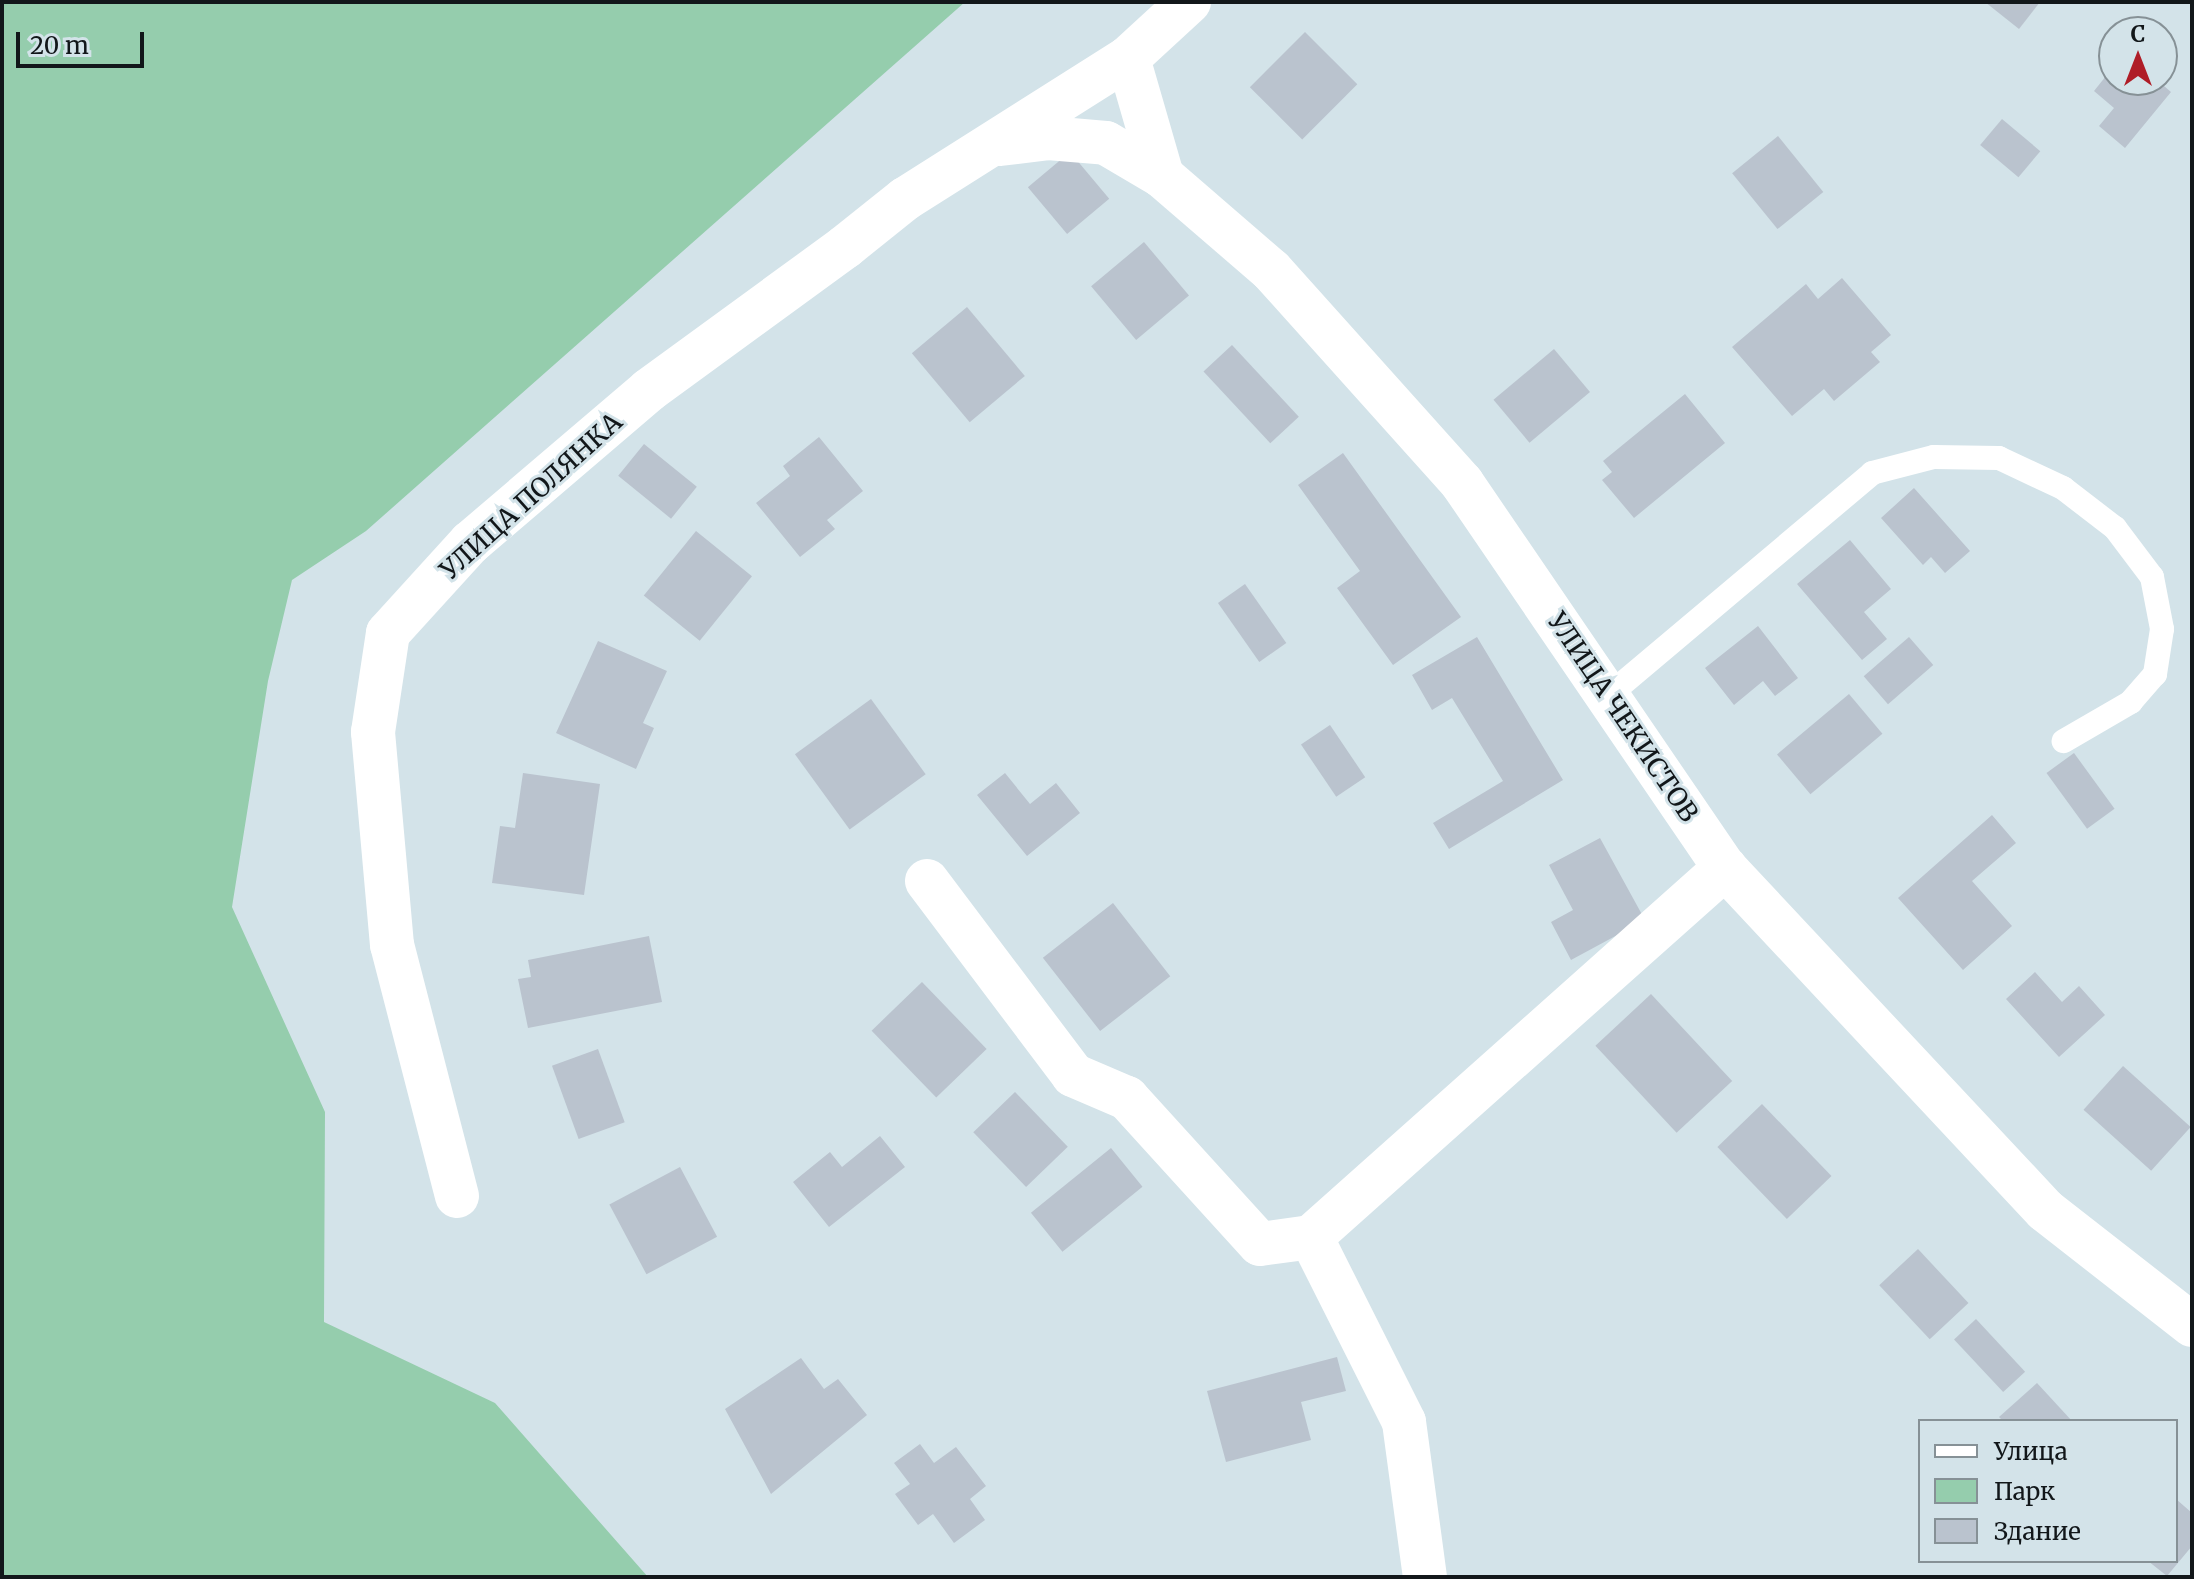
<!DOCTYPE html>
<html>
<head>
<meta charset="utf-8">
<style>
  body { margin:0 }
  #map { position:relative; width:2194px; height:1579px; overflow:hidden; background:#d3e3e9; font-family:Merriweather,serif }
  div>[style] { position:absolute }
  .green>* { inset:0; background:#95cdad }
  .building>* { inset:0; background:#bac3ce; transform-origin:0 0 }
  .lane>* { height:24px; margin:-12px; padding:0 12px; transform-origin:12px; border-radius:12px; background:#fff }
  .street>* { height:44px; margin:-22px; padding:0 22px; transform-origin:22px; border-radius:22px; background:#fff }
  span { translate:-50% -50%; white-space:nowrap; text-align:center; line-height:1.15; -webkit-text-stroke:6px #d3e3e9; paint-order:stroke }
  .street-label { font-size:26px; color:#12171a }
  .frame { position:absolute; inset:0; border:4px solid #12171a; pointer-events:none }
  .legend { position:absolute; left:1918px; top:1419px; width:260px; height:144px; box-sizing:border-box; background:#d3e3e9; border:2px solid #869196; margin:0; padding:10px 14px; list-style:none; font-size:24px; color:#12171a }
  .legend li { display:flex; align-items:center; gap:16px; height:40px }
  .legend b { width:40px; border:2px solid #869196 }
  .north { position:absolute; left:2098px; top:16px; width:80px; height:80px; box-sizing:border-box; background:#d3e3e9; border:2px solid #869196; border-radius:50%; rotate:0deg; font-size:22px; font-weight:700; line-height:32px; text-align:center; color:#12171a }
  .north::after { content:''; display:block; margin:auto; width:28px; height:36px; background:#af1d27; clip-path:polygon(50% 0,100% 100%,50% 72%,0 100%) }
  .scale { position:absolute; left:16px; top:32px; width:128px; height:36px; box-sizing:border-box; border:4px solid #12171a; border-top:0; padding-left:10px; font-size:24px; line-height:28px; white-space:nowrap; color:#12171a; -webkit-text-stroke:6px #d3e3e9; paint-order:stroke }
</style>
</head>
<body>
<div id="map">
  <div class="green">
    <i style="clip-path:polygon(2px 2px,965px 2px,366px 531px,292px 580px,268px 681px,232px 907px,325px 1112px,324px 1322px,495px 1403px,648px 1577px,2px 1577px)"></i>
  </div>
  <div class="building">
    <i style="clip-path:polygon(1985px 2px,2040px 2px,2019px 29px)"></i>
    <i style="left:1305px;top:32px;width:74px;height:78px;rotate:45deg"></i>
    <i style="clip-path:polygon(2114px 66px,2114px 80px,2157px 80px,2171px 92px,2125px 148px,2099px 126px,2114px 108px,2094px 91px)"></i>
    <i style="left:2002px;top:119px;width:50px;height:34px;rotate:40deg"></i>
    <i style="left:1778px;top:136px;width:72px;height:59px;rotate:51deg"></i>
    <i style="left:1070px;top:152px;width:61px;height:55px;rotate:50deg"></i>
    <i style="left:1144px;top:242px;width:70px;height:69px;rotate:50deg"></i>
    <i style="clip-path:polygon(1842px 278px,1891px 335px,1871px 352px,1880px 362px,1834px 401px,1824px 389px,1792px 416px,1732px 347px,1806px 284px,1818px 299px)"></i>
    <i style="left:967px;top:307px;width:90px;height:72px;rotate:50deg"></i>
    <i style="left:1232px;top:345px;width:98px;height:39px;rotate:47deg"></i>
    <i style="left:1554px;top:349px;width:56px;height:79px;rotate:50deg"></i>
    <i style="clip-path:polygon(1685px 394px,1725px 443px,1634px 518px,1602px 480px,1612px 472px,1603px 461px)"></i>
    <i style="clip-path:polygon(819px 437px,863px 491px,827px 520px,835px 529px,800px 557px,756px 503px,790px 476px,783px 466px)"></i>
    <i style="left:644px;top:444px;width:68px;height:41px;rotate:39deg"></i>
    <i style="clip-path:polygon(1343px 453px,1461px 617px,1393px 665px,1337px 588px,1360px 571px,1298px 485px)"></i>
    <i style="clip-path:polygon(1914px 488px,1970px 551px,1945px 573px,1931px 557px,1923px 565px,1881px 518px)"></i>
    <i style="left:696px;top:531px;width:72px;height:83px;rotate:39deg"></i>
    <i style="clip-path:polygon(1850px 540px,1891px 589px,1864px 612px,1887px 639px,1862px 660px,1797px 584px)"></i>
    <i style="left:1245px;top:584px;width:72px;height:33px;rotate:55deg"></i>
    <i style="clip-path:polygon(1758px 626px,1798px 678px,1775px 696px,1763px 681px,1734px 705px,1705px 668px)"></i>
    <i style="clip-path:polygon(1477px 637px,1563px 780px,1449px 849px,1433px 823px,1503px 781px,1452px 698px,1432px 710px,1412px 675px)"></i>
    <i style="left:1909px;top:637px;width:37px;height:60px;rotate:49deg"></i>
    <i style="clip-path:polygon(598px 641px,667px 671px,643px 723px,654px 728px,636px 769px,556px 733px)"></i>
    <i style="left:1849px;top:694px;width:52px;height:94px;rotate:50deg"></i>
    <i style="left:871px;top:699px;width:93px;height:94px;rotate:54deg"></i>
    <i style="left:1330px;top:725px;width:63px;height:35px;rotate:56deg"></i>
    <i style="left:2074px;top:753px;width:69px;height:34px;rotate:54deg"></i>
    <i style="clip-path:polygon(523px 773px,600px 784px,584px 895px,492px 883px,500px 826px,515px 828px)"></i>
    <i style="clip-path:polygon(1005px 773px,1030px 804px,1056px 783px,1080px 813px,1027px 856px,977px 795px)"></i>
    <i style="clip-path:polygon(1992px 815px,2016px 843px,1972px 881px,2012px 926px,1963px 970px,1898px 898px)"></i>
    <i style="clip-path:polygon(1600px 838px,1645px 920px,1571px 960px,1551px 922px,1573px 910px,1549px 865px)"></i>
    <i style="left:1113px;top:903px;width:93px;height:89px;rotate:52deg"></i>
    <i style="clip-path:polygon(649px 936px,662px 1002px,528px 1028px,518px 979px,531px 977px,528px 960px)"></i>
    <i style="clip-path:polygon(2035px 972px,2062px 1002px,2079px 986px,2105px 1015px,2059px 1057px,2006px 999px)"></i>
    <i style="left:922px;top:982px;width:93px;height:70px;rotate:46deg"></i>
    <i style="left:1651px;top:994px;width:119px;height:76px;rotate:47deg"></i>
    <i style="left:598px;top:1049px;width:78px;height:49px;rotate:70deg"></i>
    <i style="left:2123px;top:1066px;width:91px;height:59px;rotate:42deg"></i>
    <i style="left:1015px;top:1092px;width:76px;height:58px;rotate:46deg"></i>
    <i style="left:1762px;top:1104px;width:100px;height:62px;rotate:46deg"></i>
    <i style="clip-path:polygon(880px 1136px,905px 1167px,829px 1227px,793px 1182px,830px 1152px,842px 1167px)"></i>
    <i style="left:1111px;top:1148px;width:50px;height:103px;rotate:51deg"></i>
    <i style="left:680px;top:1167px;width:79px;height:80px;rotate:62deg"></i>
    <i style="left:1918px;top:1249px;width:74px;height:53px;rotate:47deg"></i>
    <i style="left:1976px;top:1319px;width:72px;height:30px;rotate:47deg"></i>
    <i style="clip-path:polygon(1337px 1357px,1346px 1391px,1301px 1402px,1311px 1440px,1226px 1462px,1207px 1391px)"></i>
    <i style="clip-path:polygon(801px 1358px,824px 1389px,838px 1379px,867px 1415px,771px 1494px,725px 1409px)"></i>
    <i style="clip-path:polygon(2037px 1383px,2072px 1421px,2003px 1421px,1999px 1417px)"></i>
    <i style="clip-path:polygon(920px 1444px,934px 1463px,956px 1447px,986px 1486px,970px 1499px,985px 1520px,954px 1543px,933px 1514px,918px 1525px,895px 1494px,910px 1484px,894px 1463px)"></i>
    <i style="clip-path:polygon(2176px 1499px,2192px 1513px,2192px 1546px,2167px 1576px,2148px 1561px,2176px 1561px)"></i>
  </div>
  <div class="lane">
    <i style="left:1610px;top:694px;width:343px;rotate:-40.1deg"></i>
    <i style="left:1872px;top:473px;width:64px;rotate:-14.5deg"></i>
    <i style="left:1934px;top:457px;width:65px;rotate:0.9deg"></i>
    <i style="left:1999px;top:458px;width:71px;rotate:25.1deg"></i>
    <i style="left:2063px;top:488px;width:66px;rotate:37.6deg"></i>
    <i style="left:2115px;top:528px;width:61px;rotate:52.9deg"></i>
    <i style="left:2152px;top:577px;width:53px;rotate:79.1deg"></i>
    <i style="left:2162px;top:629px;width:46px;rotate:98.8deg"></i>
    <i style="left:2155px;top:674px;width:37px;rotate:131deg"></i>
    <i style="left:2131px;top:702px;width:78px;rotate:149.8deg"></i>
  </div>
  <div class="street">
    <i style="left:1128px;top:58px;width:123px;rotate:73.9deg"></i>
    <i style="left:1162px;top:176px;width:144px;rotate:40.8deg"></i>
    <i style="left:1271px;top:270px;width:286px;rotate:48.1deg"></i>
    <i style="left:1462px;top:483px;width:466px;rotate:55.7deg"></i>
    <i style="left:1725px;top:868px;width:468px;rotate:46.9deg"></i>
    <i style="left:2045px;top:1210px;width:187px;rotate:38deg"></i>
    <i style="left:1000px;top:144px;width:48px;rotate:-7.1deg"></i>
    <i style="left:1048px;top:138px;width:58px;rotate:4.9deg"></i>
    <i style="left:1106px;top:143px;width:65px;rotate:30.5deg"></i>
    <i style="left:927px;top:881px;width:243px;rotate:53deg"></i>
    <i style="left:1073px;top:1075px;width:59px;rotate:23.1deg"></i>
    <i style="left:1127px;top:1098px;width:197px;rotate:47.7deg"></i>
    <i style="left:1260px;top:1244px;width:51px;rotate:-7.8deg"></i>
    <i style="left:1311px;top:1237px;width:207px;rotate:63.3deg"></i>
    <i style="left:1404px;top:1422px;width:156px;rotate:82.3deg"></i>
    <i style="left:457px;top:1196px;width:259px;rotate:-104.5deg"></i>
    <i style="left:392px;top:945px;width:214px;rotate:-95.1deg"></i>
    <i style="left:373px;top:732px;width:100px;rotate:-81.4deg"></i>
    <i style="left:388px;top:633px;width:122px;rotate:-47.7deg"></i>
    <i style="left:470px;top:543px;width:235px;rotate:-40.5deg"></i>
    <i style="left:649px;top:390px;width:243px;rotate:-36.1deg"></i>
    <i style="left:845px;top:247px;width:77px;rotate:-38.7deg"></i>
    <i style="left:905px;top:199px;width:264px;rotate:-32.3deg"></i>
    <i style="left:1128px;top:58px;width:83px;rotate:-42.6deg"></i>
    <i style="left:1311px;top:1237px;width:555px;rotate:-41.71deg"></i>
  </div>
  <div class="street-label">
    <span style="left:531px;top:496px;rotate:-42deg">УЛИЦА ПОЛЯНКА</span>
    <span style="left:1623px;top:717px;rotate:56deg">УЛИЦА ЧЕКИСТОВ</span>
  </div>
  <div class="frame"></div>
  <ul class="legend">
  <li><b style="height:10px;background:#fff"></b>Улица</li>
  <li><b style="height:22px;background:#95cdad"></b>Парк</li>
  <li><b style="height:22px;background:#bac3ce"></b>Здание</li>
  </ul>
  <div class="north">С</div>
  <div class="scale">20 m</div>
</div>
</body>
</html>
